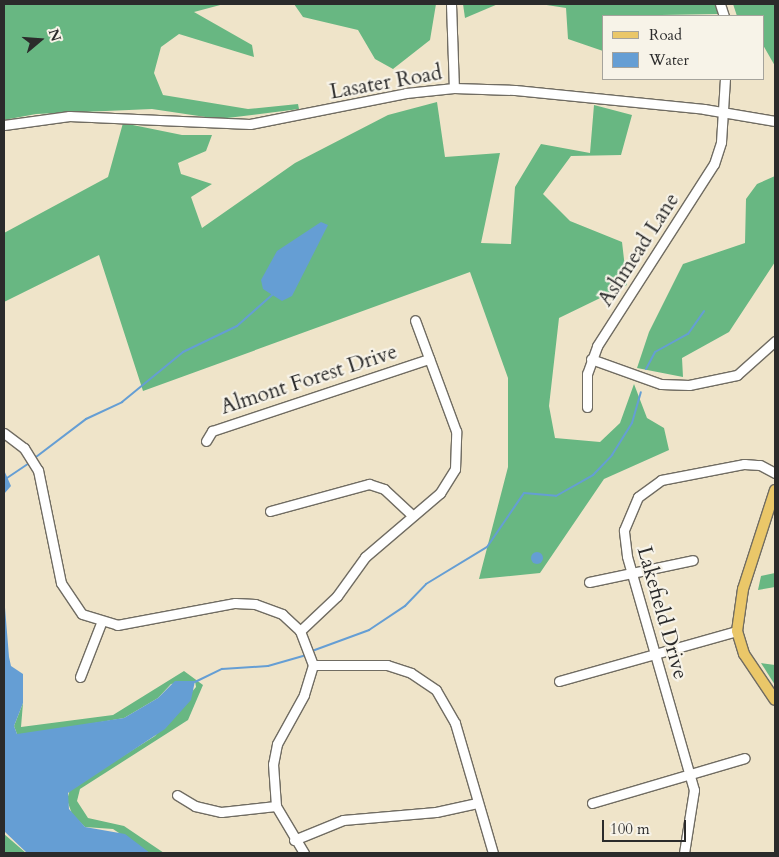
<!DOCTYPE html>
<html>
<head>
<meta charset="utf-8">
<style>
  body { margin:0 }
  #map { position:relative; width:779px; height:857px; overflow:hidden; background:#efe4c9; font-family:Cardo,serif }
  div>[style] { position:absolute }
  .forest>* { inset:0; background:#68b782 }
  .water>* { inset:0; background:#659ed4 }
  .round { border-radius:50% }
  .stream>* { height:2px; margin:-1px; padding:0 1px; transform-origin:1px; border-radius:1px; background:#659ed4 }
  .roads { filter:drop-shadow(1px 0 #706c62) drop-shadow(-1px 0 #706c62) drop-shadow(0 1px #706c62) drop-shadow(0 -1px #706c62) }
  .minor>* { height:9px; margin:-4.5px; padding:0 4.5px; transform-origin:4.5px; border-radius:4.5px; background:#fff }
  .major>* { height:10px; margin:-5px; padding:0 5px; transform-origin:5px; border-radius:5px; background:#eac769 }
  span { translate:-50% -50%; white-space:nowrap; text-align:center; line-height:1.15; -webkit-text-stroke:4.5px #f7f3e8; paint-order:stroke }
  .street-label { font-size:21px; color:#2b2b2b }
  .frame { position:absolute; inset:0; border:5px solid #2b2b2b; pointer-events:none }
  .legend { position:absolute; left:602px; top:15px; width:162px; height:65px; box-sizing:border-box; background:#f7f3e8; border:1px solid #a5a39c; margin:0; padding:6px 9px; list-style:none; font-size:15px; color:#2b2b2b }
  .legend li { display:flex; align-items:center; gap:10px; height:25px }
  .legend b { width:25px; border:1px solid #a5a39c }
  .north { position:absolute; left:15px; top:15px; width:50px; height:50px; -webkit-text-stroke:4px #f7f3e8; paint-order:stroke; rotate:72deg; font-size:14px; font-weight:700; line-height:20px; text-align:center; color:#2b2b2b }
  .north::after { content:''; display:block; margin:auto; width:18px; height:22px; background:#2b2b2b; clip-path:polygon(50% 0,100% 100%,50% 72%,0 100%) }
  .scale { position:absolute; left:602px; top:820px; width:84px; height:22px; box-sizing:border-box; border:2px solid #2b2b2b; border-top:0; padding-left:6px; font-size:15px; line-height:18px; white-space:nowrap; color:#2b2b2b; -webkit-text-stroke:4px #f7f3e8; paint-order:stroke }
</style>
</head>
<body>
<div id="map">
  <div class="forest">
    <i style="clip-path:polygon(4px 4px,224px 4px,194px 12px,252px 45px,254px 57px,179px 34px,161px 47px,154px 73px,163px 95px,248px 109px,298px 104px,299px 109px,219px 119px,152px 109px,36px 114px,4px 120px)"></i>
    <i style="clip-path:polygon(294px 4px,436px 4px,430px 40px,393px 69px,375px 59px,358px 30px,303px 17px)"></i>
    <i style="clip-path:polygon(463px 4px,498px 4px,465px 18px)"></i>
    <i style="clip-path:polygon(540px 4px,715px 4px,719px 14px,603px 16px,603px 51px,568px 39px,566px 8px)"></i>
    <i style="clip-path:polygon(733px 4px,775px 4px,775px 66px,763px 45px,763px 16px,737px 16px)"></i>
    <i style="clip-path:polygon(437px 102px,445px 157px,500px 153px,481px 243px,511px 244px,515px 187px,541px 144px,590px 153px,594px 105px,632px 115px,621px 155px,571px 156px,543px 194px,570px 221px,622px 242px,627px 285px,559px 318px,549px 406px,555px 438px,600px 442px,620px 423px,634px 384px,647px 418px,664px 428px,669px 450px,604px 479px,540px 573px,479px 579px,508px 467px,508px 378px,470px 272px,143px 391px,99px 255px,4px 302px,4px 233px,108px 177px,123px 123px,182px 135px,212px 135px,206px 151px,178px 163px,181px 174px,212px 184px,191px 197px,202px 228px,295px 163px,388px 115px)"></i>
    <i style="clip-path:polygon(775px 176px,775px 262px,729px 332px,682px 358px,683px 377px,637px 368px,649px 332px,683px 264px,745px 243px,746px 199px,757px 184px)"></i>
    <i style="clip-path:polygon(775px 573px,775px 587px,758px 590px,761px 576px)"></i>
    <i style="clip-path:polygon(761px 663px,775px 665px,775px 685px)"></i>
    <i style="clip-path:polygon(184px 671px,203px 685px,188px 720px,80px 789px,77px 801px,88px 818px,124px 826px,164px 853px,149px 853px,113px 829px,85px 827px,72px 814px,67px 800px,70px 789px,155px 736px,196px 687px,195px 681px,171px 684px,158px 698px,124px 718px,25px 735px,17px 734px,14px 726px,23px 703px,21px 727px,113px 715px)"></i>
    <i style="clip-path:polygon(4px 834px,26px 853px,4px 853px)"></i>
  </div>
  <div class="water">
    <i style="clip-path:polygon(321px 222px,328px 225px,292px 296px,282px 301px,263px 289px,261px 280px,277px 251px)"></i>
    <i style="clip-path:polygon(4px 470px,11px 486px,4px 494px)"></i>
    <i class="round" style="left:531px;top:552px;width:12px;height:12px"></i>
    <i style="clip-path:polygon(4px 595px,9px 657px,11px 666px,23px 674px,23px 703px,14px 726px,17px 734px,124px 718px,158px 698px,175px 681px,195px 681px,191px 700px,165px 729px,68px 793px,69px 809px,85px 827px,125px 834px,150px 853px,27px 853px,4px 831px)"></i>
  </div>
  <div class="stream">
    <i style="left:646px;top:369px;width:19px;rotate:-62deg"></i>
    <i style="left:655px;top:352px;width:38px;rotate:-29deg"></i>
    <i style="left:688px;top:334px;width:28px;rotate:-55deg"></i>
    <i style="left:36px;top:457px;width:63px;rotate:-37.2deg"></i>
    <i style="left:86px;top:419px;width:40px;rotate:-25deg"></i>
    <i style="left:122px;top:402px;width:79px;rotate:-39.3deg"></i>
    <i style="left:183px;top:352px;width:60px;rotate:-25.7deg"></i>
    <i style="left:237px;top:326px;width:48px;rotate:-41.6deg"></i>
    <i style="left:4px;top:480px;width:30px;rotate:-34deg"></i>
    <i style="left:312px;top:651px;width:61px;rotate:-20.2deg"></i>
    <i style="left:369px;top:630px;width:43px;rotate:-33.7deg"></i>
    <i style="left:405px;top:606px;width:30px;rotate:-46deg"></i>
    <i style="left:426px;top:584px;width:71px;rotate:-31.2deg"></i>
    <i style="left:487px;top:547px;width:65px;rotate:-55.6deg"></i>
    <i style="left:524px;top:493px;width:32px;rotate:5deg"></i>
    <i style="left:556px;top:496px;width:43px;rotate:-29.6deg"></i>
    <i style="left:593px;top:475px;width:28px;rotate:-46deg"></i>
    <i style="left:612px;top:455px;width:38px;rotate:-58deg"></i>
    <i style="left:632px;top:423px;width:32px;rotate:-74deg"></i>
    <i style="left:195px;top:682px;width:30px;rotate:-26deg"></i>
    <i style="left:222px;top:669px;width:46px;rotate:-3.7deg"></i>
    <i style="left:268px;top:666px;width:40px;rotate:-16deg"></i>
  </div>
  <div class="roads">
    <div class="minor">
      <i style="left:451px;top:4px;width:84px;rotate:88deg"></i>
      <i style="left:720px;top:4px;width:13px;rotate:72deg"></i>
      <i style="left:4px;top:125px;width:66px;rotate:-7.9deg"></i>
      <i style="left:69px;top:116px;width:181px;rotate:2.5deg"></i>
      <i style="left:250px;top:124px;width:159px;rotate:-11.2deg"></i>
      <i style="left:406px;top:93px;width:48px;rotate:-5.9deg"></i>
      <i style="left:454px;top:88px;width:61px;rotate:1.9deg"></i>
      <i style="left:515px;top:90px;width:190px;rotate:5.7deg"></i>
      <i style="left:704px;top:109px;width:72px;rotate:9.6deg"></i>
      <i style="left:591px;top:359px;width:74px;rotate:19.7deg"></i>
      <i style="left:661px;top:384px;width:28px;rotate:2deg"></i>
      <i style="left:689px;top:385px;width:49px;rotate:-11.8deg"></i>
      <i style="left:737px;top:375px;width:51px;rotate:-41.8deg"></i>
      <i style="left:587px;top:407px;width:33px;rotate:-90deg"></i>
      <i style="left:587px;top:374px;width:30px;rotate:-70deg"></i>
      <i style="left:597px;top:346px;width:216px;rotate:-57.3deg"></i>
      <i style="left:714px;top:164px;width:23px;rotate:-72deg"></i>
      <i style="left:721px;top:142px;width:63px;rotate:-86.4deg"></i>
      <i style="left:4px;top:433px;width:25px;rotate:37deg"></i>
      <i style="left:24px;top:448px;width:26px;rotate:58deg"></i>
      <i style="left:38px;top:470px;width:115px;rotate:78.5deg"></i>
      <i style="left:61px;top:583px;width:37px;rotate:56deg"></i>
      <i style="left:82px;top:614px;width:37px;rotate:17deg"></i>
      <i style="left:117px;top:625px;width:120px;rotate:-10.6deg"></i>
      <i style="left:235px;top:603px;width:20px;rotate:3deg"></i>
      <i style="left:255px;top:604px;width:29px;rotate:20deg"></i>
      <i style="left:282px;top:614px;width:25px;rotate:43deg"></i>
      <i style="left:300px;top:631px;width:36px;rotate:69deg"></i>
      <i style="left:313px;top:665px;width:31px;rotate:107deg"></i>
      <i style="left:304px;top:695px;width:56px;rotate:118.9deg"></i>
      <i style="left:277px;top:744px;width:20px;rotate:101deg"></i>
      <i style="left:273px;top:764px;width:42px;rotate:85.9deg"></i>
      <i style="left:276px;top:806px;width:55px;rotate:59.2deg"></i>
      <i style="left:206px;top:441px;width:12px;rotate:-59deg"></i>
      <i style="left:212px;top:431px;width:229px;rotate:-18.4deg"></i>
      <i style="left:270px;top:511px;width:103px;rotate:-15.3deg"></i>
      <i style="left:369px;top:484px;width:16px;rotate:18deg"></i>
      <i style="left:384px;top:489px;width:38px;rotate:43deg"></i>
      <i style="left:589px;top:582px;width:106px;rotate:-11.9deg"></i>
      <i style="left:300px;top:631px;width:51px;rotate:-43.4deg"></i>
      <i style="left:337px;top:596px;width:48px;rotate:-54.3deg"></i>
      <i style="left:365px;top:557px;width:99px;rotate:-40.5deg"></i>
      <i style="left:440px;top:493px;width:28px;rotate:-58deg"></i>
      <i style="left:455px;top:469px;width:38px;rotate:-88deg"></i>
      <i style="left:456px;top:431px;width:118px;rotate:-110.3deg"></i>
      <i style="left:313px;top:665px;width:74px"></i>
      <i style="left:387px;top:665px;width:25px;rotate:18deg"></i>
      <i style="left:411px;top:673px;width:30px;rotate:34deg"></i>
      <i style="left:436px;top:690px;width:38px;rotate:60deg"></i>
      <i style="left:455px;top:723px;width:135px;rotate:73.7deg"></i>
      <i style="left:80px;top:677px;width:58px;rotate:-68.7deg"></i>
      <i style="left:559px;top:681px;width:185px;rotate:-15.7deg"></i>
      <i style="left:177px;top:795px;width:21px;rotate:31deg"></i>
      <i style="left:195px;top:806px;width:27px;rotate:13deg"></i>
      <i style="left:221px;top:812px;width:55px;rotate:-6.2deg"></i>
      <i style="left:592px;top:803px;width:159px;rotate:-16.4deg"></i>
      <i style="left:294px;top:840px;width:53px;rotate:-22.2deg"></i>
      <i style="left:343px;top:820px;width:93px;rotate:-4.9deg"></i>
      <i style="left:436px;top:812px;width:42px;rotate:-12.4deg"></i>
      <i style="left:684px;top:853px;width:64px;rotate:-81deg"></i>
      <i style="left:694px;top:790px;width:243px;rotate:-106deg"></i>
      <i style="left:627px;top:556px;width:26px;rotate:-97deg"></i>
      <i style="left:624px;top:530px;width:36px;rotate:-67deg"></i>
      <i style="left:638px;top:497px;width:29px;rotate:-36deg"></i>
      <i style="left:661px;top:480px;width:85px;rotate:-10.9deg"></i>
      <i style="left:744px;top:464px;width:16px;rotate:4deg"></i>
      <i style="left:760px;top:465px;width:17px;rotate:28deg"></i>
    </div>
    <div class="major">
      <i style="left:775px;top:490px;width:104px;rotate:107.9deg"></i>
      <i style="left:743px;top:589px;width:42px;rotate:98.1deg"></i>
      <i style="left:737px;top:631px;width:24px;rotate:73deg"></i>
      <i style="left:744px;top:654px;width:55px;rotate:56deg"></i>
    </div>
  </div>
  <div class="street-label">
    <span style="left:386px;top:83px;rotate:-10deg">Lasater Road</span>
    <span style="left:639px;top:250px;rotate:-57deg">Ashmead Lane</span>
    <span style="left:309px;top:380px;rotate:-18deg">Almont Forest Drive</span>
    <span style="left:662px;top:613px;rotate:74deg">Lakefield Drive</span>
  </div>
  <div class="frame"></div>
  <ul class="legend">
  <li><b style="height:6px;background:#eac769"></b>Road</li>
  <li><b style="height:14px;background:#659ed4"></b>Water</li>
  </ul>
  <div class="north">N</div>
  <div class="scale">100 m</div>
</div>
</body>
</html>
